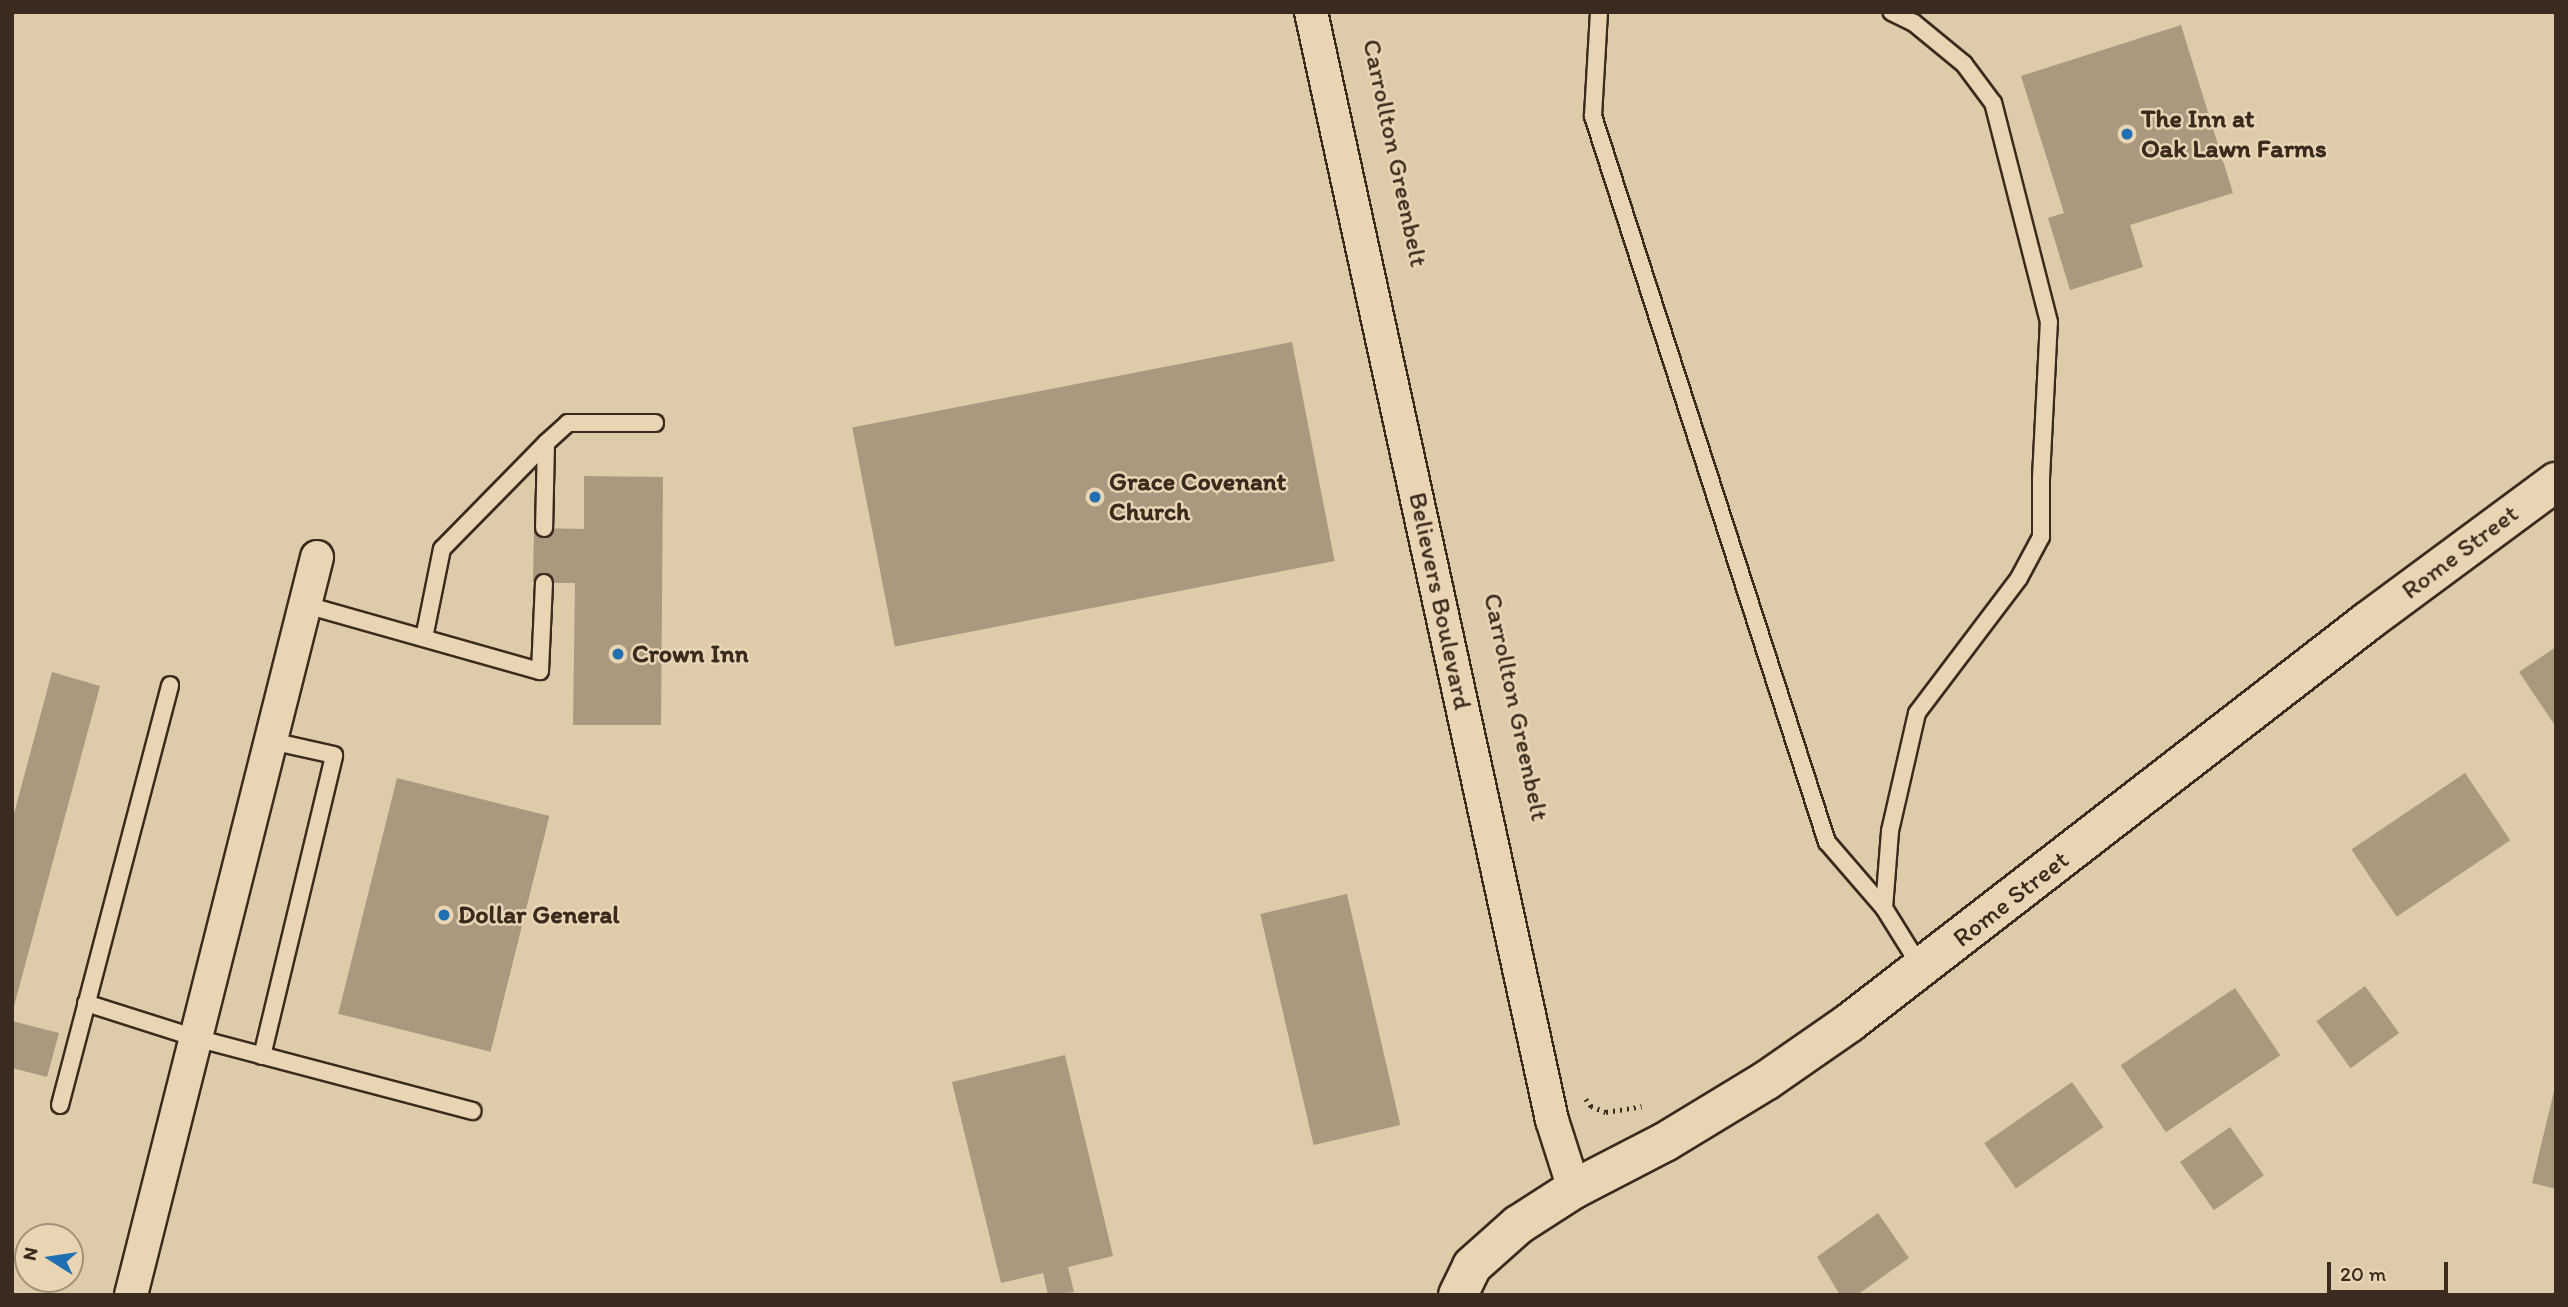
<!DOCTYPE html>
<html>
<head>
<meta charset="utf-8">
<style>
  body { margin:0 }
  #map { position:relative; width:2568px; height:1307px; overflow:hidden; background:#decbaa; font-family:Itim,sans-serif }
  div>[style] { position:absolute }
  .building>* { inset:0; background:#ab997f; transform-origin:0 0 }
  .path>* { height:4.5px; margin-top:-2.25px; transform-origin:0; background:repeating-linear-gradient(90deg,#3b2a1e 0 2px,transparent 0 7px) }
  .roads { filter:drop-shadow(2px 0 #3b2a1e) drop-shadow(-2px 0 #3b2a1e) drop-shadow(0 2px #3b2a1e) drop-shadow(0 -2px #3b2a1e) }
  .lane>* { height:16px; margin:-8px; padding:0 8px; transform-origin:8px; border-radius:8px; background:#e9d5b3 }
  .street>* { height:32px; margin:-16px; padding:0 16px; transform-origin:16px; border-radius:16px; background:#e9d5b3 }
  .secondary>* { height:38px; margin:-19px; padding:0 19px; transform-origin:19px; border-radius:19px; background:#e9d5b3 }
  .dots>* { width:19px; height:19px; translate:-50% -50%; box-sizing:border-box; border:4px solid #e9d5b3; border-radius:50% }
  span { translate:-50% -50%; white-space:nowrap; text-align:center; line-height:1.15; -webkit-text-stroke:5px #e9d5b3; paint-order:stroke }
  .poi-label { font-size:26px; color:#3b2a1e; font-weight:700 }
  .left { translate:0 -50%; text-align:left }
  .street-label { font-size:26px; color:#3b2a1e }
  .frame { position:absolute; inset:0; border:14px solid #3b2a1e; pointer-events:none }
  .north { position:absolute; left:14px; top:1223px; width:70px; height:70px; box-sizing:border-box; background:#e9d5b3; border:2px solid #a39177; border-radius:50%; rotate:282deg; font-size:19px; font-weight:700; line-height:28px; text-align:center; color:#3b2a1e }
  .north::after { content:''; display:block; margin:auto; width:24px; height:32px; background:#1f6fb2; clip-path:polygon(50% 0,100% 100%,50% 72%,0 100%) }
  .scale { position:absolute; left:2327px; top:1262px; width:121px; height:32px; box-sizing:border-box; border:4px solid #3b2a1e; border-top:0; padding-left:9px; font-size:21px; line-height:24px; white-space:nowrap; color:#3b2a1e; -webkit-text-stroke:5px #e9d5b3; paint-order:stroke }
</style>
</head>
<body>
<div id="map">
  <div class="building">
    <i style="clip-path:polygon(2181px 25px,2233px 193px,2130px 225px,2143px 267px,2070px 290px,2048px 218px,2064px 213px,2021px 76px)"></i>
    <i style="left:1292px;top:342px;width:223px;height:448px;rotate:79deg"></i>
    <i style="clip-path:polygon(584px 476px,663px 477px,661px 725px,573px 725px,575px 583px,533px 583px,534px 528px,584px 529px)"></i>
    <i style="clip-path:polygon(2556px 647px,2556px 727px,2519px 672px)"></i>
    <i style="clip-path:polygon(52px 672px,100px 686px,13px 1010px,12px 821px)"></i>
    <i style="left:2465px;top:773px;width:81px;height:137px;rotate:56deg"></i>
    <i style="left:397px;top:778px;width:157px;height:243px;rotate:14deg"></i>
    <i style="left:1347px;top:894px;width:237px;height:89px;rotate:77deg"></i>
    <i style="left:2365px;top:986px;width:58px;height:60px;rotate:54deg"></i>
    <i style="left:2235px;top:988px;width:81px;height:138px;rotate:56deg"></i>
    <i style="clip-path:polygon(12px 1021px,59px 1033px,47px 1077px,12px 1068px)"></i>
    <i style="clip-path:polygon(1065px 1055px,1113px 1256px,1068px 1267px,1074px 1292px,1048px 1295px,1043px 1273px,1001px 1283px,952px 1082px)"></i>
    <i style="left:2072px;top:1082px;width:55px;height:107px;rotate:55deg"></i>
    <i style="clip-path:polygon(2555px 1087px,2556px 1087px,2556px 1189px,2532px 1183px)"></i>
    <i style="left:2230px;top:1127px;width:59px;height:61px;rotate:55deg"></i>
    <i style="clip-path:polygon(1878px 1213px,1909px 1258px,1857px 1295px,1840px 1295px,1817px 1257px)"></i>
  </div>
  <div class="path">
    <i style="left:1586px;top:1099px;width:9px;rotate:54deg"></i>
    <i style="left:1591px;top:1106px;width:16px;rotate:22deg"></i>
    <i style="left:1606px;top:1112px;width:36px;rotate:-9deg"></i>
  </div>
  <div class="roads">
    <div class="lane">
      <i style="left:1599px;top:12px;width:104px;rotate:93.3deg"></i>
      <i style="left:1593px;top:116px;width:763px;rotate:72.14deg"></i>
      <i style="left:1827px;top:842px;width:87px;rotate:49.2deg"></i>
      <i style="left:1884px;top:908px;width:72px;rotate:58.1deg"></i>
      <i style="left:546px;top:443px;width:30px;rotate:-42deg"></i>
      <i style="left:568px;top:423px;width:87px"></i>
      <i style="left:306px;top:605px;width:243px;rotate:15.8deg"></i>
      <i style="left:540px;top:671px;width:88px;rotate:-87.4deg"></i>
      <i style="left:424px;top:638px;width:91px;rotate:-78.6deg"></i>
      <i style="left:442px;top:549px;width:148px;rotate:-45.5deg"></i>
      <i style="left:546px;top:443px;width:85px;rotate:91.3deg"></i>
      <i style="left:1884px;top:908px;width:77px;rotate:-85.5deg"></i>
      <i style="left:1890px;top:831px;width:121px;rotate:-77.1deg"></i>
      <i style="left:1917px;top:713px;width:169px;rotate:-52.9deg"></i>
      <i style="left:2019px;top:578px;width:47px;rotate:-61.8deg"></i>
      <i style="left:2041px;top:537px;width:59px;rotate:-90deg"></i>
      <i style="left:2041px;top:478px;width:156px;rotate:-87.1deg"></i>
      <i style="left:2049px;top:322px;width:226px;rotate:-104.3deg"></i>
      <i style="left:1993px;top:103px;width:49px;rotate:-126.6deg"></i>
      <i style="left:1964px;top:64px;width:65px;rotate:-140.6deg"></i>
      <i style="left:1914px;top:23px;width:25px;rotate:-154deg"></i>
      <i style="left:86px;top:1003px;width:115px;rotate:17.7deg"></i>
      <i style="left:196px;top:1038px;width:286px;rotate:14.8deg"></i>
      <i style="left:262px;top:1056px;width:309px;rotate:-76.5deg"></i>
      <i style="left:334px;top:755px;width:65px;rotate:-167.5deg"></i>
      <i style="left:60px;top:1105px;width:434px;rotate:-75.3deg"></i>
    </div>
    <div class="street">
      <i style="left:1311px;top:12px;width:1134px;rotate:77.73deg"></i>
      <i style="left:1552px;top:1120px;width:72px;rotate:72.3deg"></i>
      <i style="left:131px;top:1295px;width:761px;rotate:-75.85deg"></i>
    </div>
    <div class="secondary">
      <i style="left:1458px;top:1295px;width:32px;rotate:-64deg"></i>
      <i style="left:1472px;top:1266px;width:62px;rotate:-41.7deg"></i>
      <i style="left:1518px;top:1225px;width:67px;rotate:-32.7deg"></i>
      <i style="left:1574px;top:1189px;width:102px;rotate:-27.3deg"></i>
      <i style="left:1665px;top:1142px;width:119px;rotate:-31.3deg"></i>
      <i style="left:1767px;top:1080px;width:100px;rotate:-34.8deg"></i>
      <i style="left:1849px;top:1023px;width:656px;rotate:-37.76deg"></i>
      <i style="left:2368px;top:621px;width:234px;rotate:-36.5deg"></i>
    </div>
  </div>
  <div class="dots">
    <i style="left:2127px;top:134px;background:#1f6fb2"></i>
    <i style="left:1095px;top:497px;background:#1f6fb2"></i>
    <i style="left:618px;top:654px;background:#1f6fb2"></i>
    <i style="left:444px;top:915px;background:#1f6fb2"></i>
  </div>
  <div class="poi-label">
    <span class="left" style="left:2141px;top:134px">The Inn at<br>Oak Lawn Farms</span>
    <span class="left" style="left:1109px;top:497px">Grace Covenant<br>Church</span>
    <span class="left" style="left:632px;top:654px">Crown Inn</span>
    <span class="left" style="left:458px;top:915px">Dollar General</span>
  </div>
  <div class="street-label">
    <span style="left:1395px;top:153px;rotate:78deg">Carrollton Greenbelt</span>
    <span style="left:2460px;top:552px;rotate:-37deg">Rome Street</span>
    <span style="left:1440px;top:601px;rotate:78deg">Believers Boulevard</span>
    <span style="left:1516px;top:707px;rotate:78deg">Carrollton Greenbelt</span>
    <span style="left:2011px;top:899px;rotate:-38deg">Rome Street</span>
  </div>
  <div class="frame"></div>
  <div class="north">N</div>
  <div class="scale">20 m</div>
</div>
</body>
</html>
